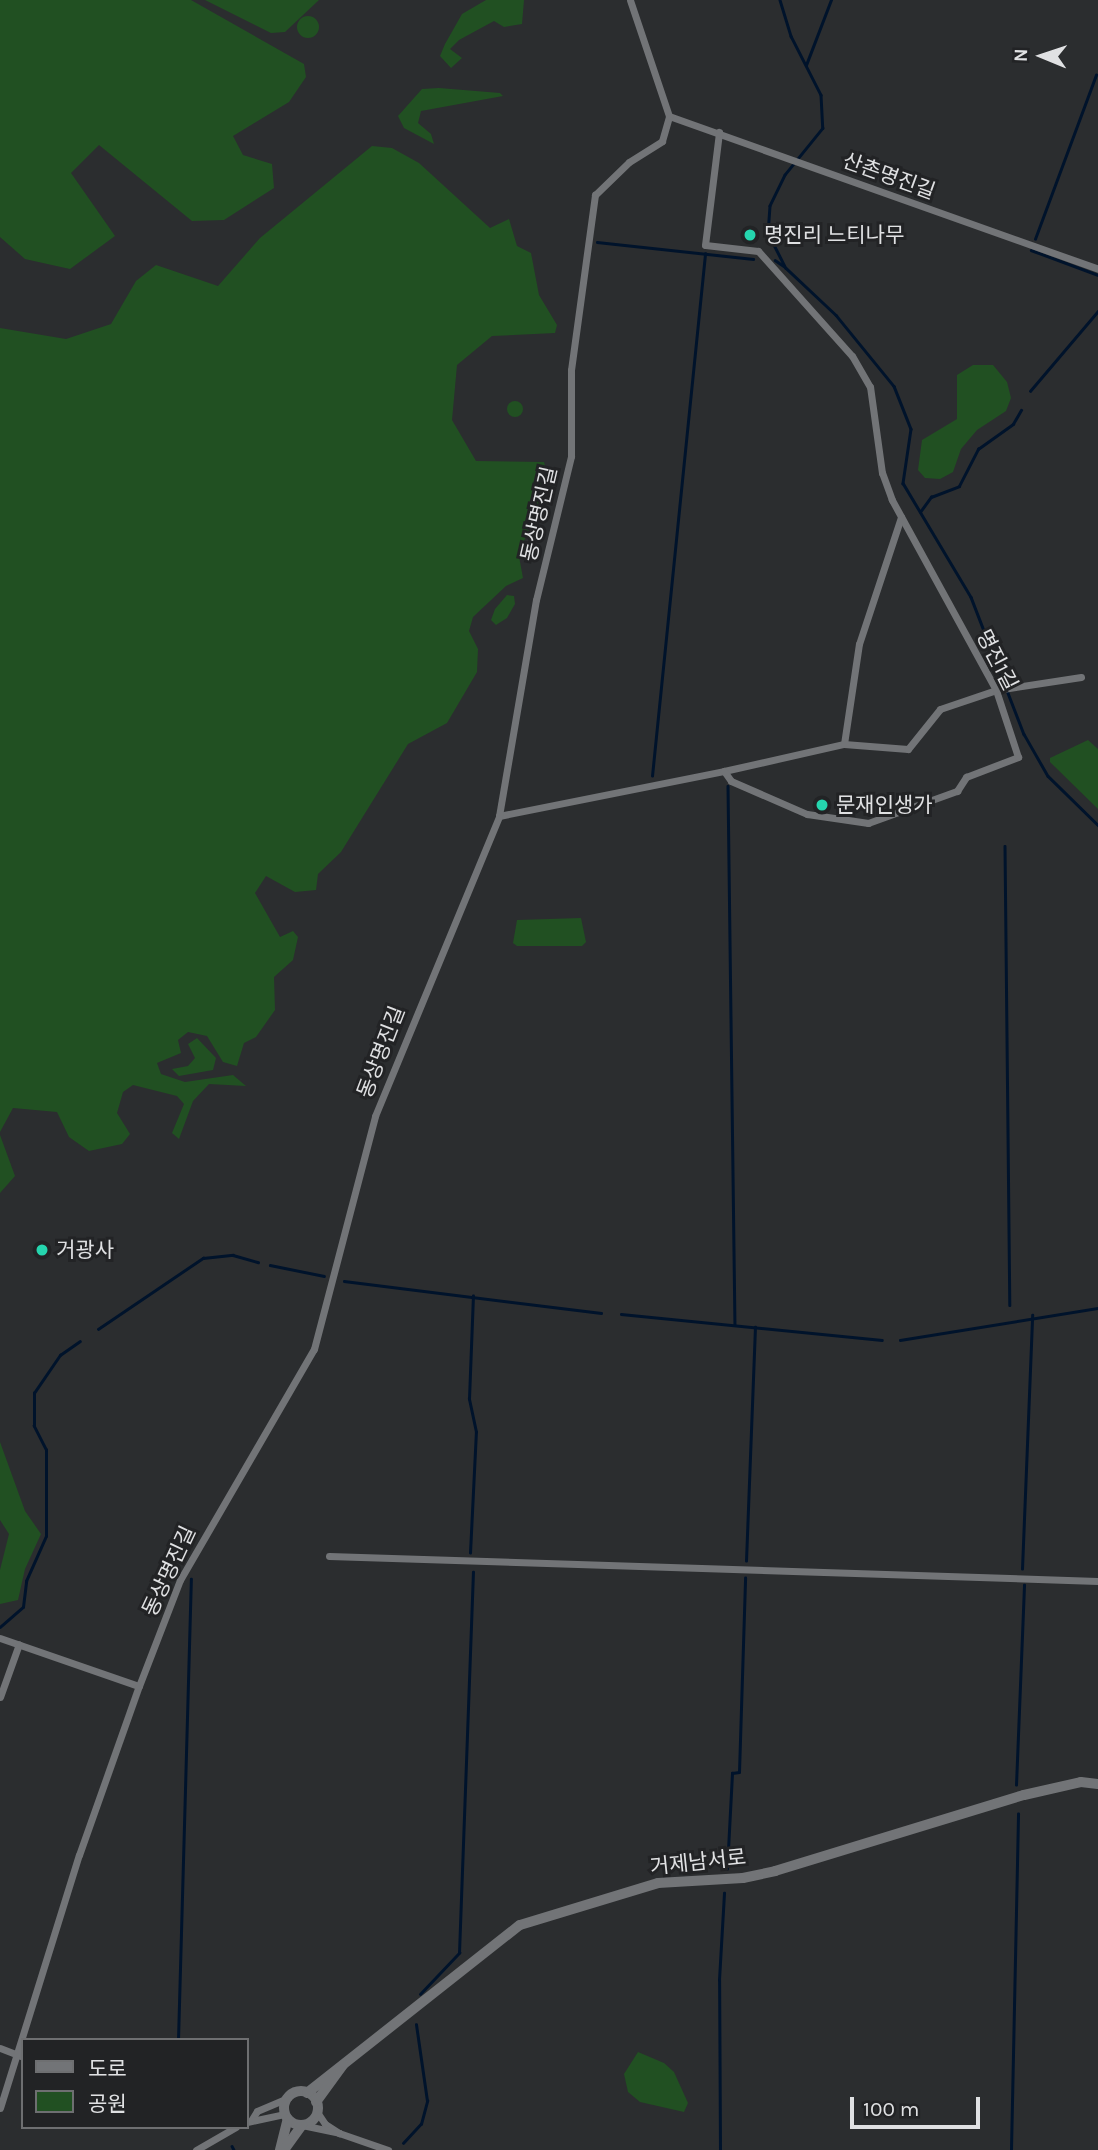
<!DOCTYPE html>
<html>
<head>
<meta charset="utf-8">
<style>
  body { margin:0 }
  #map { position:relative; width:1098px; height:2150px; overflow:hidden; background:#2b2d2f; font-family:Karla,"Noto Sans KR",sans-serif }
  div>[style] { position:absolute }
  .green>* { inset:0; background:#215022 }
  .round { border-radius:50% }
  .stream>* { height:2.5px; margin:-1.25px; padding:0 1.25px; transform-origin:1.25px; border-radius:1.25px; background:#00132b }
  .street>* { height:7px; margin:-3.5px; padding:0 3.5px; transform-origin:3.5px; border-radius:3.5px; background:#727477 }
  .secondary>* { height:10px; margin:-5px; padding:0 5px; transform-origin:5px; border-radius:5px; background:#727477 }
  .secondary>.ring { margin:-5px; padding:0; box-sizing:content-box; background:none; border:10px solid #727477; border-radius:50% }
  .dots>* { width:19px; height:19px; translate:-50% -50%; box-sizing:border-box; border:4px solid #222325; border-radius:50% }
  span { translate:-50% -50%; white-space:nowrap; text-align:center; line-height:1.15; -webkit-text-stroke:6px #222325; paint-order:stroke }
  .street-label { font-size:21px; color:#e0e1e3 }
  .poi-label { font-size:21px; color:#e0e1e3 }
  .left { translate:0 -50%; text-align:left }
  .legend { position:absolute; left:21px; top:2038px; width:228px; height:91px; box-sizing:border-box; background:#222325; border:2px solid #6e6f71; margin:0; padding:9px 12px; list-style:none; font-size:21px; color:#e0e1e3 }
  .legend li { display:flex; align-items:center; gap:14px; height:35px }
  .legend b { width:35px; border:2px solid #6e6f71 }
  .north { position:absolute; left:1007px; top:21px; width:70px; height:70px; -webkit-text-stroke:5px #222325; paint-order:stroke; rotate:272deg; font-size:19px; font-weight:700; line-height:28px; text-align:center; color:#e0e1e3 }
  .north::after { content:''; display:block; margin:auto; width:24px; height:32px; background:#e0e1e3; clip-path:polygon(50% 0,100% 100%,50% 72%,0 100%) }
  .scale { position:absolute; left:850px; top:2097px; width:130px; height:32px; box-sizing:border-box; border:4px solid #e0e1e3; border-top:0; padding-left:9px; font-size:21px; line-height:24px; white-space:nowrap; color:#e0e1e3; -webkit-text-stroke:5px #222325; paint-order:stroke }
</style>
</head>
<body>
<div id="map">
  <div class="green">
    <i style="clip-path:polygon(0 0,191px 0,304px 64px,306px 77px,289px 102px,233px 136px,243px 155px,272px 164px,274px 188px,224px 220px,192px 221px,99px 145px,71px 173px,115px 236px,70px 269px,25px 259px,0 237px)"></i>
    <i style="clip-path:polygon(205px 0,319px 0,285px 32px,271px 33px)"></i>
    <i style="clip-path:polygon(486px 0,524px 0,522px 24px,504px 27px,494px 21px,459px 40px,450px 49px,462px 58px,451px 68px,440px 56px,445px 44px,462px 14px)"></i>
    <i class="round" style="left:297px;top:16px;width:22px;height:22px"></i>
    <i style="clip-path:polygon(439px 88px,500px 93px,503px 96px,421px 111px,418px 123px,431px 134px,434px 144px,404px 128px,398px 116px,422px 89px)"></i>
    <i style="clip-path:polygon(372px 146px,392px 148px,419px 163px,490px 228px,509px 219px,517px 246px,531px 253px,539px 295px,557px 325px,555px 333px,492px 336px,457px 365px,452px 420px,476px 461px,544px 462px,547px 473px,540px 513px,518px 551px,523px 578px,506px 586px,473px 617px,469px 631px,478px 649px,477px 672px,447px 723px,408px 744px,341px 852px,318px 874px,316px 890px,295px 892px,266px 876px,255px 893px,280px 937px,293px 931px,298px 937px,293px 960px,274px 977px,275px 1010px,256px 1037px,244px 1043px,237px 1066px,223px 1062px,207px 1036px,188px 1032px,178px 1040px,181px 1053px,157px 1063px,161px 1074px,185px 1082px,233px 1075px,246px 1086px,209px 1084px,193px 1101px,179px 1139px,172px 1133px,184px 1104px,177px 1096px,133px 1085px,123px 1092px,117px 1113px,130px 1134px,122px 1144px,89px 1151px,69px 1137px,57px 1112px,13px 1108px,0 1132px,0 328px,66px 339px,111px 324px,136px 281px,156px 265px,218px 286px,260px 238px)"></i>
    <i style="clip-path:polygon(973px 365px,993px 365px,1007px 382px,1011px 398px,1006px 411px,977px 430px,961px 449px,953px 472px,940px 479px,925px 478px,918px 470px,922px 440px,957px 419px,957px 375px)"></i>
    <i class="round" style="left:507px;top:401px;width:16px;height:16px"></i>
    <i style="clip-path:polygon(507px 595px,514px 596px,515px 604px,507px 618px,496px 625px,491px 620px,495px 609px)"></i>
    <i style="clip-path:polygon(1088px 740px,1098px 749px,1098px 809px,1050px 762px,1050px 758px)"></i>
    <i style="clip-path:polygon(581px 918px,586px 942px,582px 946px,517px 946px,513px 943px,517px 920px)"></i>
    <i style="clip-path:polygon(197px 1038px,216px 1058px,213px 1070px,179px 1076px,172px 1069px,188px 1066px,195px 1058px,188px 1044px)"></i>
    <i style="clip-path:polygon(0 1135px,15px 1176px,0 1193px)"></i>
    <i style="clip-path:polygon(0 1442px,25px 1511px,41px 1534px,25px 1569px,18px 1600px,0 1604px,0 1570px,9px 1534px,0 1520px)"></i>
    <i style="clip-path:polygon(638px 2052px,664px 2063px,674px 2072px,688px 2103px,684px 2112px,640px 2102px,628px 2092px,624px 2074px)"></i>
  </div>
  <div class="stream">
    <i style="left:780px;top:0;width:38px;rotate:73deg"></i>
    <i style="left:791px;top:36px;width:66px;rotate:63deg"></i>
    <i style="left:821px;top:95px;width:33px;rotate:87deg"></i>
    <i style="left:823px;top:128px;width:60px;rotate:129deg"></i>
    <i style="left:785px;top:175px;width:34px;rotate:116deg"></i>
    <i style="left:770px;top:206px;width:27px;rotate:94deg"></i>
    <i style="left:768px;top:233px;width:39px;rotate:63deg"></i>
    <i style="left:786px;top:268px;width:69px;rotate:43.2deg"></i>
    <i style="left:836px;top:315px;width:92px;rotate:50.8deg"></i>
    <i style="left:894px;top:386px;width:46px;rotate:68.4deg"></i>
    <i style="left:911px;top:429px;width:55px;rotate:98.4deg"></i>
    <i style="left:903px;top:483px;width:133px;rotate:59.2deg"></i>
    <i style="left:971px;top:597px;width:147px;rotate:68.9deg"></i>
    <i style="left:1024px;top:734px;width:48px;rotate:60.3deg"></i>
    <i style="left:1048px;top:776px;width:70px;rotate:44.4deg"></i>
    <i style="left:806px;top:65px;width:70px;rotate:-69deg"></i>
    <i style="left:1035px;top:239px;width:175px;rotate:-69.6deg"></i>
    <i style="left:597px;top:242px;width:157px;rotate:6.2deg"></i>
    <i style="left:1031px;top:250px;width:72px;rotate:20.5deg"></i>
    <i style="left:775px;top:260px;width:11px;rotate:34deg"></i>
    <i style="left:1030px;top:391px;width:105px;rotate:-49.6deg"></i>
    <i style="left:920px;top:512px;width:19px;rotate:-54deg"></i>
    <i style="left:931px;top:497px;width:30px;rotate:-21deg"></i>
    <i style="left:959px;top:486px;width:42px;rotate:-62.8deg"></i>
    <i style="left:978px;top:449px;width:43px;rotate:-35.5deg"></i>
    <i style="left:1013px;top:424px;width:16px;rotate:-60deg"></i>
    <i style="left:652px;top:776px;width:525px;rotate:-84.2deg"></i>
    <i style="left:728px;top:786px;width:539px;rotate:89.26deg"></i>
    <i style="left:1005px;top:846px;width:459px;rotate:89.4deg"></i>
    <i style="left:270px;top:1265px;width:55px;rotate:11.5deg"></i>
    <i style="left:344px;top:1281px;width:259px;rotate:7.1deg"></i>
    <i style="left:621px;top:1314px;width:262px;rotate:5.7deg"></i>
    <i style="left:98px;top:1329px;width:127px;rotate:-34.1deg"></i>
    <i style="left:203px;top:1258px;width:30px;rotate:-6deg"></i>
    <i style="left:233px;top:1255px;width:26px;rotate:16deg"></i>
    <i style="left:900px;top:1340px;width:201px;rotate:-9.2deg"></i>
    <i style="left:470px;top:1553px;width:121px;rotate:-87.2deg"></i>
    <i style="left:476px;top:1432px;width:34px;rotate:-102deg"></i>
    <i style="left:469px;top:1399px;width:103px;rotate:-87.8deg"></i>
    <i style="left:746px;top:1561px;width:234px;rotate:-87.8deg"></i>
    <i style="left:1022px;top:1569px;width:254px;rotate:-87.7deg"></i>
    <i style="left:0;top:1627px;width:30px;rotate:-41deg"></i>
    <i style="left:23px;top:1607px;width:26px;rotate:-83deg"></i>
    <i style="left:26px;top:1581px;width:49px;rotate:-66deg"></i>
    <i style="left:46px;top:1536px;width:86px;rotate:-90deg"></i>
    <i style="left:46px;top:1450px;width:27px;rotate:-117deg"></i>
    <i style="left:34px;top:1426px;width:33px;rotate:-90deg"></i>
    <i style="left:34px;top:1393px;width:46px;rotate:-55.6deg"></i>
    <i style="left:60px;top:1355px;width:24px;rotate:-35deg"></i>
    <i style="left:1016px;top:1785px;width:200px;rotate:-87.7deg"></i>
    <i style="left:727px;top:1869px;width:96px;rotate:-87deg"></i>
    <i style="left:732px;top:1773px;width:7px;rotate:-8deg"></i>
    <i style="left:739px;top:1772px;width:194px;rotate:-88.2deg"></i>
    <i style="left:420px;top:1994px;width:57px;rotate:-46.4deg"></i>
    <i style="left:459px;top:1953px;width:381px;rotate:-87.9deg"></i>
    <i style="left:178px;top:2040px;width:461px;rotate:-88.4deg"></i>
    <i style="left:403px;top:2143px;width:26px;rotate:-47deg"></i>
    <i style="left:421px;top:2124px;width:24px;rotate:-75deg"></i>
    <i style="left:427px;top:2101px;width:77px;rotate:-98.2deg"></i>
    <i style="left:232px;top:2146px;width:4px;rotate:63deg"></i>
    <i style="left:720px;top:2150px;width:170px;rotate:-90.3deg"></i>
    <i style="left:719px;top:1980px;width:87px;rotate:-86.7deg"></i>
    <i style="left:1011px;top:2150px;width:336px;rotate:-88.8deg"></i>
  </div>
  <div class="street">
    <i style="left:669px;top:116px;width:455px;rotate:19.6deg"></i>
    <i style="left:844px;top:744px;width:101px;rotate:-81.5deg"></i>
    <i style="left:859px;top:644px;width:134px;rotate:-71.7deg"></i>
    <i style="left:724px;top:771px;width:123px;rotate:-12.7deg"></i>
    <i style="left:844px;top:744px;width:64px;rotate:4.5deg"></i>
    <i style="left:908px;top:749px;width:51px;rotate:-51.3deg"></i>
    <i style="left:940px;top:709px;width:59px;rotate:-18.7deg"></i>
    <i style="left:996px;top:690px;width:86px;rotate:-8.7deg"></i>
    <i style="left:499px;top:816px;width:229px;rotate:-11.3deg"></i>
    <i style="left:724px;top:771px;width:12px;rotate:55deg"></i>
    <i style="left:731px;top:781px;width:83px;rotate:23.5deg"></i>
    <i style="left:807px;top:814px;width:62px;rotate:8.4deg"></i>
    <i style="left:868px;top:823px;width:95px;rotate:-19.8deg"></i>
    <i style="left:957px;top:791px;width:17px;rotate:-57deg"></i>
    <i style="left:966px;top:777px;width:56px;rotate:-21deg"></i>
    <i style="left:1018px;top:757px;width:71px;rotate:-108.2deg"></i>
    <i style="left:996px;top:690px;width:217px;rotate:-118.7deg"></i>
    <i style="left:892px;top:500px;width:29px;rotate:-110deg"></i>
    <i style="left:882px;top:473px;width:87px;rotate:-97.9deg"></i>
    <i style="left:870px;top:387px;width:36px;rotate:-120deg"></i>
    <i style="left:852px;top:356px;width:141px;rotate:-131.8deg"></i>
    <i style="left:758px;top:251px;width:53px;rotate:-173.5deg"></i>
    <i style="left:705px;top:245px;width:114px;rotate:-82.9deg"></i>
    <i style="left:329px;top:1556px;width:769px;rotate:1.86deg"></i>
    <i style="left:0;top:1638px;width:147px;rotate:19.1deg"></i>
    <i style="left:0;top:1697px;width:56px;rotate:-70.3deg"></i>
    <i style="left:0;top:2048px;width:25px;rotate:21deg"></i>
    <i style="left:0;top:2108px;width:265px;rotate:-72.7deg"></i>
    <i style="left:79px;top:1855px;width:179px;rotate:-70.5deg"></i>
    <i style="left:139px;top:1686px;width:114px;rotate:-68.9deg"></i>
    <i style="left:180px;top:1580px;width:267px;rotate:-59.9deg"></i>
    <i style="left:314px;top:1349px;width:241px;rotate:-75.3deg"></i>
    <i style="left:375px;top:1116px;width:325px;rotate:-67.5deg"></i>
    <i style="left:499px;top:816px;width:219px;rotate:-80.3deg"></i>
    <i style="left:536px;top:600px;width:148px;rotate:-76.3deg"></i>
    <i style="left:571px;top:456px;width:86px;rotate:-90deg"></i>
    <i style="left:571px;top:370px;width:177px;rotate:-82.2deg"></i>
    <i style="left:595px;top:195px;width:47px;rotate:-44.1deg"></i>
    <i style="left:629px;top:162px;width:39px;rotate:-32deg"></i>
    <i style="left:662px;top:141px;width:26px;rotate:-74deg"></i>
    <i style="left:669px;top:116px;width:122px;rotate:-108.6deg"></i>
    <i style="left:317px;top:2112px;width:14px;rotate:56deg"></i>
    <i style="left:325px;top:2124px;width:17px;rotate:33deg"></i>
    <i style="left:339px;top:2133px;width:52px;rotate:19.1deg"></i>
    <i style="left:252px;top:2119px;width:9px;rotate:-58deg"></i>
    <i style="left:257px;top:2111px;width:34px;rotate:-23deg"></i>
    <i style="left:247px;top:2122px;width:39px;rotate:-12deg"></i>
    <i style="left:302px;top:2125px;width:38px;rotate:12deg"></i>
    <i style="left:196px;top:2150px;width:46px;rotate:-29.9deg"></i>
  </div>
  <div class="secondary">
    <i class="ring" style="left:284px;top:2091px;width:24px;height:24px"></i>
    <i style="left:307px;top:2093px;width:271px;rotate:-38.3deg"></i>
    <i style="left:520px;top:1925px;width:144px;rotate:-16.9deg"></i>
    <i style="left:658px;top:1883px;width:85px;rotate:-3.4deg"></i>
    <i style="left:743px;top:1878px;width:33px;rotate:-12deg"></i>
    <i style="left:775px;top:1871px;width:260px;rotate:-17deg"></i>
    <i style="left:1024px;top:1795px;width:58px;rotate:-12.8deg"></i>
    <i style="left:1081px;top:1782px;width:17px;rotate:7deg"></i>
    <i style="left:316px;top:2102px;width:46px;rotate:-53.9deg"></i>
    <i style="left:280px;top:2150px;width:32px;rotate:-76deg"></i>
    <i style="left:284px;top:2150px;width:31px;rotate:-54deg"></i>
  </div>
  <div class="dots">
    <i style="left:750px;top:235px;background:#25d5ae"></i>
    <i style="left:822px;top:805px;background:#25d5ae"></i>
    <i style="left:42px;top:1250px;background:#25d5ae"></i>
  </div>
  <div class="street-label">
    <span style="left:889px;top:176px;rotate:20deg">산촌명진길</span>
    <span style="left:539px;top:514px;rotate:-77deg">동상명진길</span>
    <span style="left:997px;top:660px;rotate:63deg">명진1길</span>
    <span style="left:381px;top:1052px;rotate:-69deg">동상명진길</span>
    <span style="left:169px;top:1571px;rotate:-65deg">동상명진길</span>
    <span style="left:698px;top:1862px;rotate:-6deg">거제남서로</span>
  </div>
  <div class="poi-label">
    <span class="left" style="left:764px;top:235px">명진리 느티나무</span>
    <span class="left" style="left:836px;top:805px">문재인생가</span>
    <span class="left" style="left:56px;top:1250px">거광사</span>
  </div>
  <ul class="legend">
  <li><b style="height:9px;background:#727477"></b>도로</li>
  <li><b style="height:19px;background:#215022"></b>공원</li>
  </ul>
  <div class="north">N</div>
  <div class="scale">100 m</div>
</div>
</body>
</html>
